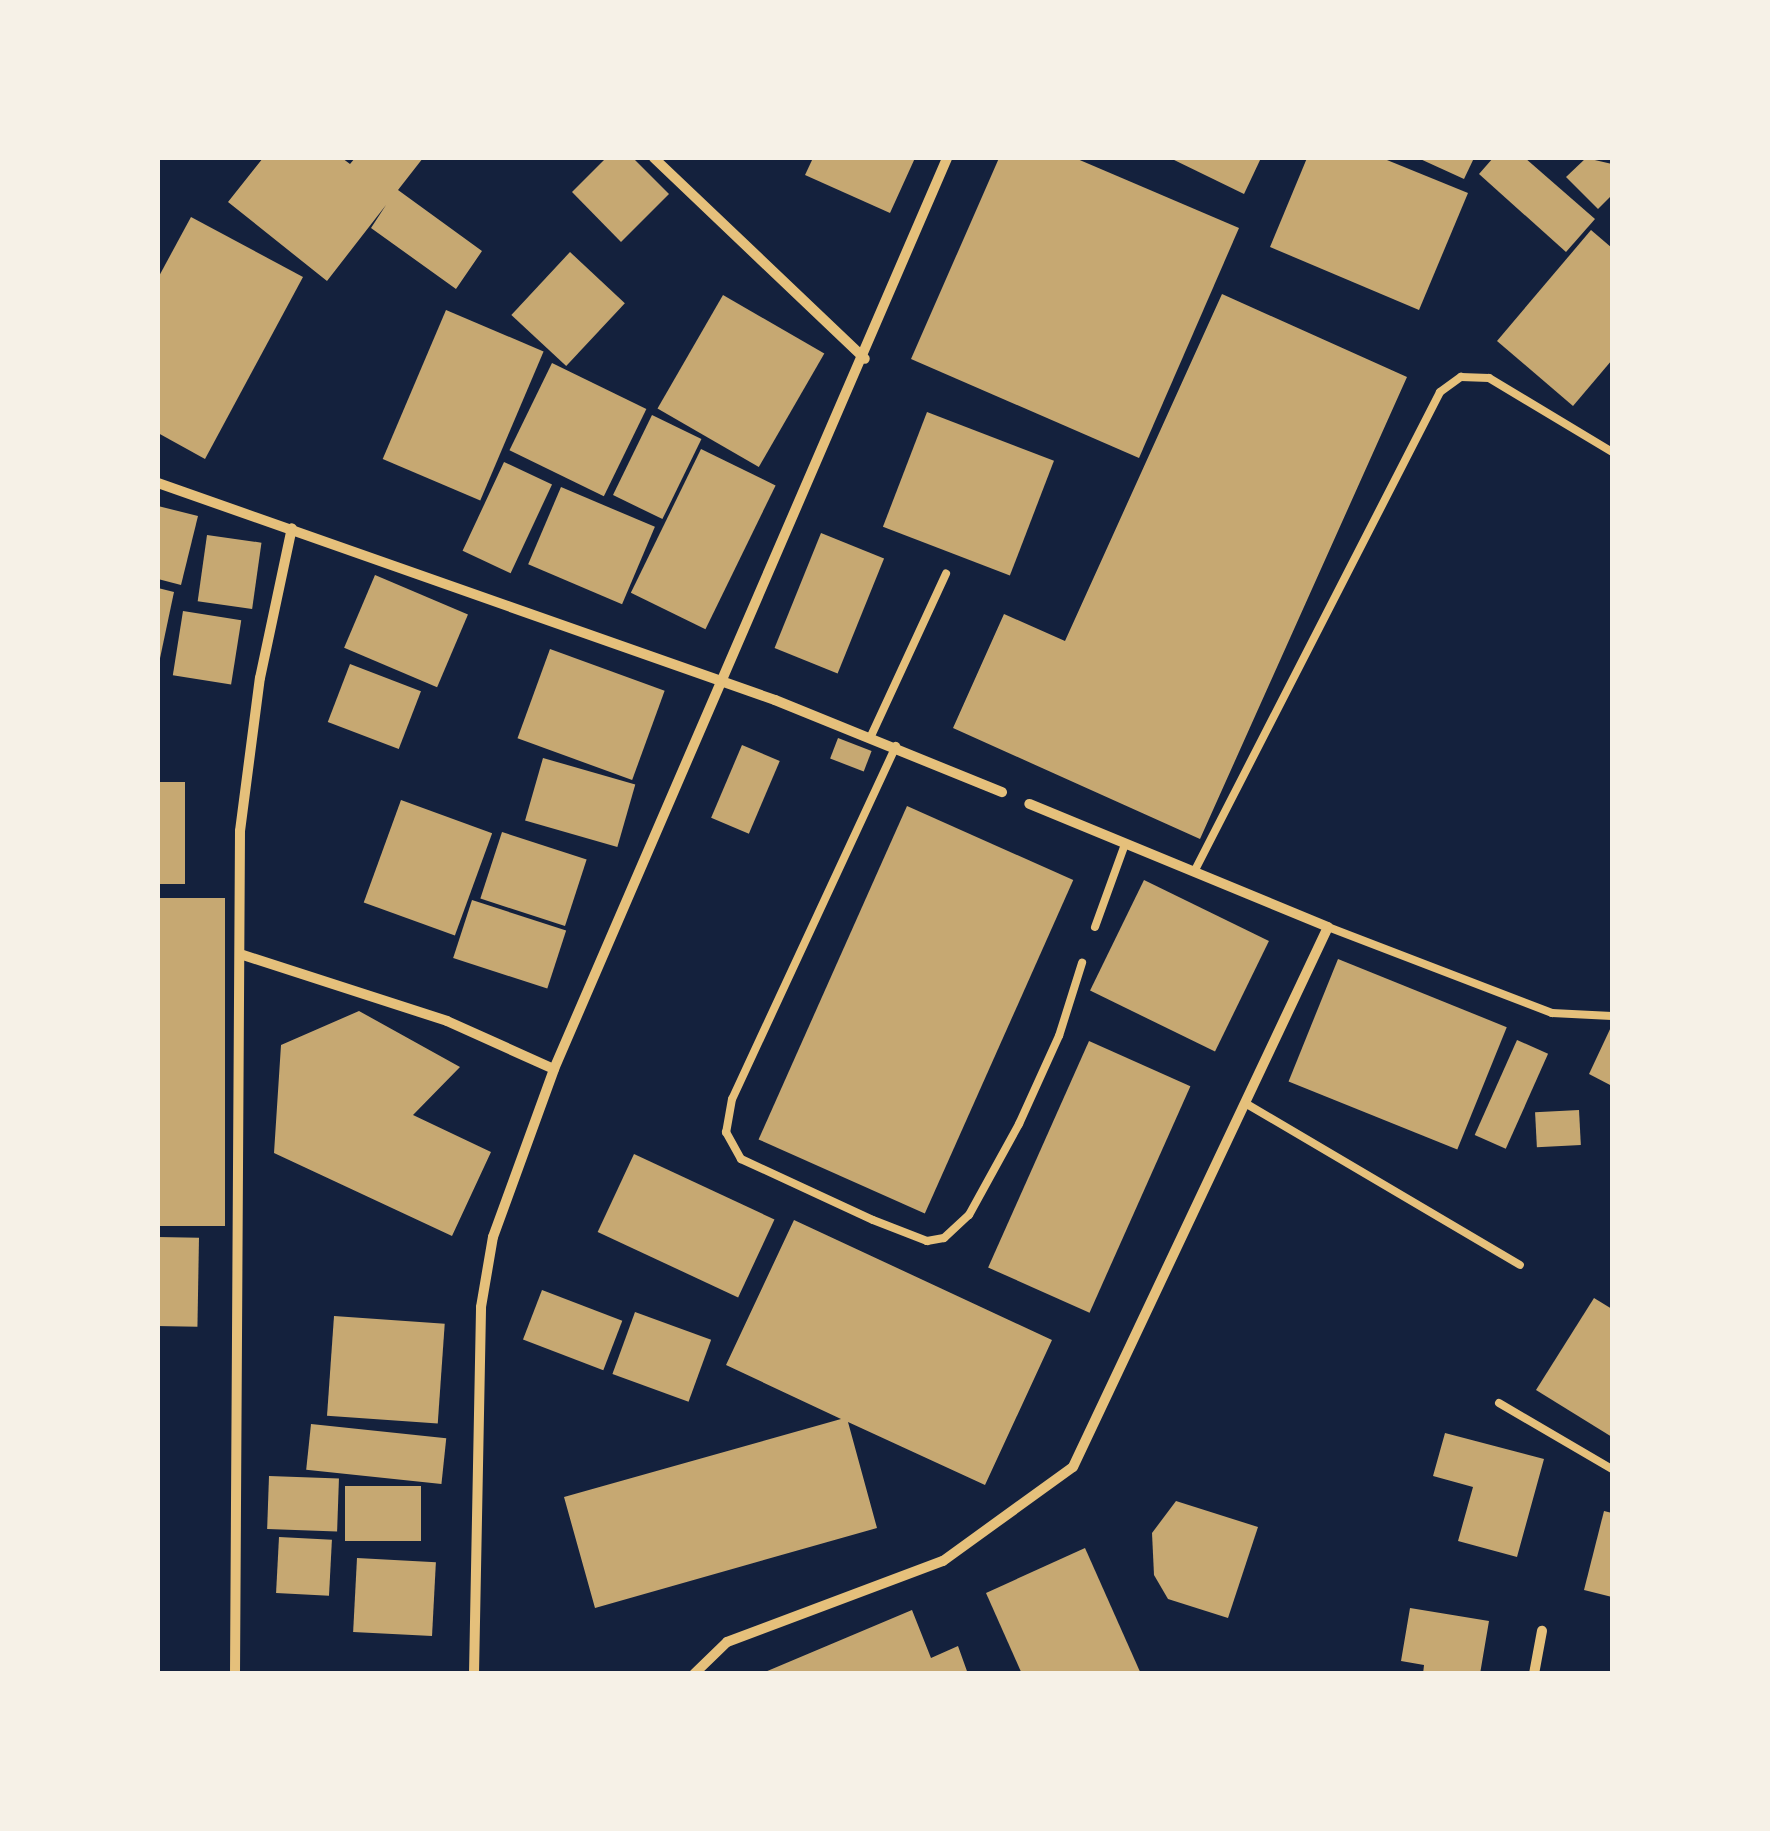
<!DOCTYPE html>
<html>
<head>
<meta charset="utf-8">
<style>
  body { margin:0 }
  #map { position:relative; width:1770px; height:1831px; overflow:hidden; background:#14213d; font-family:Commissioner,sans-serif }
  div>[style] { position:absolute }
  .building>* { inset:0; background:#c6a872; transform-origin:0 0 }
  .service>* { height:8px; margin:-4px; padding:0 4px; transform-origin:4px; border-radius:4px; background:#e5c07b }
  .minor>* { height:10px; margin:-5px; padding:0 5px; transform-origin:5px; border-radius:5px; background:#e5c07b }
  span { translate:-50% -50%; white-space:nowrap; text-align:center; line-height:1.15; -webkit-text-stroke:8px #f6f1e7; paint-order:stroke }
  .frame { position:absolute; inset:0; border:160px solid #f6f1e7; pointer-events:none }
</style>
</head>
<body>
<div id="map">
  <div class="building">
    <i style="clip-path:polygon(263px 158px,342px 158px,350px 164px,355px 158px,423px 158px,398px 190px,482px 251px,456px 289px,371px 228px,386px 205px,327px 281px,228px 202px)"></i>
    <i style="clip-path:polygon(606px 158px,633px 158px,669px 194px,621px 242px,572px 192px)"></i>
    <i style="clip-path:polygon(813px 158px,915px 158px,890px 213px,805px 175px)"></i>
    <i style="clip-path:polygon(999px 158px,1075px 158px,1239px 228px,1139px 458px,911px 359px)"></i>
    <i style="clip-path:polygon(1170px 158px,1261px 158px,1244px 194px)"></i>
    <i style="clip-path:polygon(1307px 158px,1382px 158px,1468px 193px,1419px 310px,1270px 247px)"></i>
    <i style="clip-path:polygon(1418px 158px,1474px 158px,1464px 179px)"></i>
    <i style="clip-path:polygon(1493px 158px,1525px 158px,1595px 219px,1566px 252px,1479px 174px)"></i>
    <i style="clip-path:polygon(1586px 158px,1612px 164px,1612px 195px,1598px 209px,1566px 177px)"></i>
    <i style="clip-path:polygon(191px 217px,303px 277px,205px 459px,158px 433px,158px 278px)"></i>
    <i style="clip-path:polygon(1591px 230px,1612px 248px,1612px 360px,1573px 406px,1497px 341px)"></i>
    <i style="left:570px;top:252px;width:75px;height:86px;rotate:43deg"></i>
    <i style="clip-path:polygon(1222px 294px,1407px 377px,1200px 839px,953px 728px,1004px 614px,1065px 641px)"></i>
    <i style="left:723px;top:295px;width:117px;height:131px;rotate:30deg"></i>
    <i style="left:446px;top:310px;width:106px;height:162px;rotate:23deg"></i>
    <i style="left:552px;top:363px;width:105px;height:97px;rotate:26deg"></i>
    <i style="left:927px;top:412px;width:136px;height:123px;rotate:21deg"></i>
    <i style="left:652px;top:415px;width:55px;height:89px;rotate:26deg"></i>
    <i style="left:701px;top:449px;width:83px;height:160px;rotate:26deg"></i>
    <i style="left:504px;top:462px;width:53px;height:98px;rotate:25deg"></i>
    <i style="left:561px;top:487px;width:102px;height:84px;rotate:23deg"></i>
    <i style="clip-path:polygon(158px 506px,198px 516px,181px 585px,158px 579px)"></i>
    <i style="left:821px;top:533px;width:68px;height:124px;rotate:22deg"></i>
    <i style="left:207px;top:535px;width:55px;height:67px;rotate:8deg"></i>
    <i style="left:375px;top:575px;width:101px;height:79px;rotate:23deg"></i>
    <i style="clip-path:polygon(158px 588px,174px 592px,159px 663px,158px 663px)"></i>
    <i style="left:183px;top:611px;width:59px;height:65px;rotate:9deg"></i>
    <i style="left:550px;top:649px;width:122px;height:95px;rotate:20deg"></i>
    <i style="left:350px;top:664px;width:76px;height:62px;rotate:21deg"></i>
    <i style="left:838px;top:738px;width:36px;height:22px;rotate:21deg"></i>
    <i style="left:742px;top:745px;width:41px;height:79px;rotate:23deg"></i>
    <i style="left:543px;top:758px;width:96px;height:65px;rotate:16deg"></i>
    <i style="left:158px;top:782px;width:27px;height:102px"></i>
    <i style="left:401px;top:800px;width:97px;height:109px;rotate:20deg"></i>
    <i style="left:907px;top:806px;width:182px;height:365px;rotate:24deg"></i>
    <i style="left:502px;top:832px;width:89px;height:70px;rotate:18deg"></i>
    <i style="left:1144px;top:880px;width:139px;height:123px;rotate:26deg"></i>
    <i style="left:158px;top:898px;width:67px;height:328px"></i>
    <i style="left:472px;top:900px;width:99px;height:61px;rotate:18deg"></i>
    <i style="left:1338px;top:959px;width:182px;height:132px;rotate:22deg"></i>
    <i style="clip-path:polygon(359px 1011px,460px 1067px,413px 1115px,491px 1152px,452px 1236px,274px 1153px,281px 1045px)"></i>
    <i style="clip-path:polygon(1612px 1025px,1612px 1086px,1589px 1074px)"></i>
    <i style="left:1517px;top:1040px;width:34px;height:104px;rotate:24deg"></i>
    <i style="left:1089px;top:1041px;width:111px;height:248px;rotate:24deg"></i>
    <i style="left:1579px;top:1110px;width:35px;height:44px;rotate:87deg"></i>
    <i style="left:634px;top:1154px;width:155px;height:86px;rotate:25deg"></i>
    <i style="clip-path:polygon(794px 1220px,1052px 1340px,985px 1485px,848px 1422px,877px 1528px,595px 1608px,564px 1497px,841px 1419px,726px 1365px)"></i>
    <i style="left:158px;top:1237px;width:41px;height:89px;rotate:1deg"></i>
    <i style="left:542px;top:1290px;width:86px;height:53px;rotate:21deg"></i>
    <i style="clip-path:polygon(1594px 1298px,1612px 1309px,1612px 1437px,1536px 1390px)"></i>
    <i style="left:635px;top:1312px;width:81px;height:66px;rotate:20deg"></i>
    <i style="left:334px;top:1316px;width:111px;height:100px;rotate:4deg"></i>
    <i style="left:311px;top:1424px;width:136px;height:46px;rotate:6deg"></i>
    <i style="clip-path:polygon(1445px 1433px,1544px 1459px,1517px 1557px,1458px 1541px,1473px 1487px,1433px 1476px)"></i>
    <i style="left:269px;top:1476px;width:70px;height:53px;rotate:2deg"></i>
    <i style="left:345px;top:1486px;width:76px;height:55px"></i>
    <i style="clip-path:polygon(1176px 1501px,1258px 1527px,1228px 1618px,1168px 1599px,1154px 1575px,1152px 1533px)"></i>
    <i style="clip-path:polygon(1604px 1511px,1612px 1513px,1612px 1597px,1584px 1590px)"></i>
    <i style="left:279px;top:1537px;width:53px;height:56px;rotate:3deg"></i>
    <i style="clip-path:polygon(1085px 1548px,1141px 1674px,1022px 1674px,986px 1593px)"></i>
    <i style="left:357px;top:1558px;width:79px;height:74px;rotate:3deg"></i>
    <i style="clip-path:polygon(1410px 1608px,1489px 1621px,1480px 1674px,1423px 1674px,1424px 1665px,1401px 1661px)"></i>
    <i style="clip-path:polygon(912px 1610px,931px 1658px,958px 1646px,968px 1674px,760px 1674px)"></i>
  </div>
  <div class="service">
    <i style="left:871px;top:736px;width:179px;rotate:-65.2deg"></i>
    <i style="left:896px;top:746px;width:389px;rotate:114.9deg"></i>
    <i style="left:732px;top:1099px;width:34px;rotate:100deg"></i>
    <i style="left:726px;top:1132px;width:31px;rotate:61deg"></i>
    <i style="left:741px;top:1159px;width:145px;rotate:24.8deg"></i>
    <i style="left:873px;top:1220px;width:58px;rotate:21.3deg"></i>
    <i style="left:927px;top:1241px;width:17px;rotate:-10deg"></i>
    <i style="left:944px;top:1238px;width:34px;rotate:-43deg"></i>
    <i style="left:969px;top:1215px;width:104px;rotate:-61.2deg"></i>
    <i style="left:1019px;top:1124px;width:97px;rotate:-65.6deg"></i>
    <i style="left:1059px;top:1036px;width:77px;rotate:-72.5deg"></i>
    <i style="left:1194px;top:872px;width:539px;rotate:-62.86deg"></i>
    <i style="left:1440px;top:392px;width:26px;rotate:-36deg"></i>
    <i style="left:1461px;top:377px;width:28px;rotate:2deg"></i>
    <i style="left:1489px;top:378px;width:144px;rotate:31deg"></i>
    <i style="left:1095px;top:927px;width:88px;rotate:-70.1deg"></i>
    <i style="left:1328px;top:927px;width:240px;rotate:21deg"></i>
    <i style="left:1552px;top:1013px;width:60px;rotate:2.9deg"></i>
    <i style="left:1245px;top:1103px;width:319px;rotate:30.5deg"></i>
    <i style="left:1499px;top:1403px;width:131px;rotate:30.3deg"></i>
  </div>
  <div class="minor">
    <i style="left:654px;top:158px;width:291px;rotate:43.6deg"></i>
    <i style="left:158px;top:483px;width:654px;rotate:19.38deg"></i>
    <i style="left:775px;top:700px;width:245px;rotate:22.1deg"></i>
    <i style="left:243px;top:955px;width:214px;rotate:17.9deg"></i>
    <i style="left:447px;top:1021px;width:117px;rotate:24.2deg"></i>
    <i style="left:235px;top:1674px;width:843px;rotate:-89.66deg"></i>
    <i style="left:240px;top:831px;width:154px;rotate:-82.6deg"></i>
    <i style="left:260px;top:678px;width:153px;rotate:-78deg"></i>
    <i style="left:474px;top:1674px;width:367px;rotate:-88.9deg"></i>
    <i style="left:481px;top:1307px;width:71px;rotate:-80.3deg"></i>
    <i style="left:493px;top:1237px;width:179px;rotate:-70deg"></i>
    <i style="left:554px;top:1069px;width:992px;rotate:-66.66deg"></i>
    <i style="left:694px;top:1674px;width:46px;rotate:-44.1deg"></i>
    <i style="left:727px;top:1642px;width:231px;rotate:-20.6deg"></i>
    <i style="left:943px;top:1561px;width:160px;rotate:-35.9deg"></i>
    <i style="left:1073px;top:1467px;width:597px;rotate:-64.72deg"></i>
    <i style="left:1328px;top:927px;width:323px;rotate:-157.6deg"></i>
    <i style="left:1534px;top:1674px;width:44px;rotate:-79.5deg"></i>
  </div>
  <div class="frame"></div>
</div>
</body>
</html>
